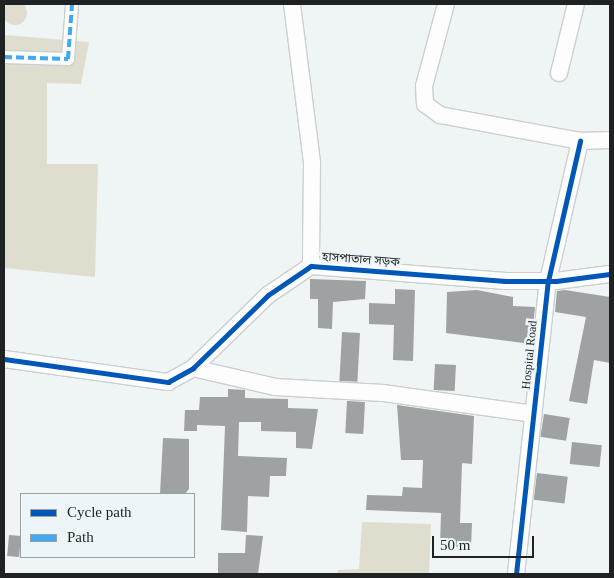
<!DOCTYPE html>
<html>
<head>
<meta charset="utf-8">
<style>
  body { margin:0 }
  #map { position:relative; width:614px; height:578px; overflow:hidden; background:#eff4f5; font-family:"Times New Roman","Noto Sans Bengali",serif }
  div>[style] { position:absolute }
  .green>* { inset:0; background:#dfddcd }
  .round { border-radius:50% }
  .building>* { inset:0; background:#9ea2a3; transform-origin:0 0 }
  .roads { filter:drop-shadow(1px 0 #cbcfd0) drop-shadow(-1px 0 #cbcfd0) drop-shadow(0 1px #cbcfd0) drop-shadow(0 -1px #cbcfd0) }
  .pedestrian>* { height:12px; margin:-6px; padding:0 6px; transform-origin:6px; border-radius:6px; background:#fdfdfe }
  .minor>* { height:16px; margin:-8px; padding:0 8px; transform-origin:8px; border-radius:8px; background:#fdfdfe }
  .quiet>* { height:4px; margin-top:-2px; transform-origin:0; background:repeating-linear-gradient(90deg,#3fa9f5 0 8px,transparent 0 12px) }
  .cycleway>* { height:5px; margin:-2.5px; padding:0 2.5px; transform-origin:2.5px; border-radius:2.5px; background:#0057b8 }
  span { translate:-50% -50%; white-space:nowrap; text-align:center; line-height:1.15; -webkit-text-stroke:5px #ecf5f8; paint-order:stroke }
  .street-label { font-size:12px; color:#1f2223 }
  .frame { position:absolute; inset:0; border:5px solid #1f2223; pointer-events:none }
  .legend { position:absolute; left:20px; top:493px; width:175px; height:65px; box-sizing:border-box; background:#ecf5f8; border:1px solid #9aa1a3; margin:0; padding:6px 9px; list-style:none; font-size:15px; color:#1f2223 }
  .legend li { display:flex; align-items:center; gap:10px; height:25px }
  .legend b { width:25px; border:1px solid #9aa1a3 }
  .scale { position:absolute; left:432px; top:536px; width:102px; height:22px; box-sizing:border-box; border:2px solid #1f2223; border-top:0; padding-left:6px; font-size:15px; line-height:18px; white-space:nowrap; color:#1f2223; -webkit-text-stroke:4px #ecf5f8; paint-order:stroke }
</style>
</head>
<body>
<div id="map">
  <div class="green">
    <i class="round" style="left:3px;top:1px;width:24px;height:24px"></i>
    <i style="clip-path:polygon(4px 35px,89px 42px,81px 84px,47px 83px,47px 164px,98px 164px,95px 277px,4px 268px)"></i>
    <i style="clip-path:polygon(362px 522px,431px 524px,429px 574px,337px 574px,338px 570px,359px 569px)"></i>
  </div>
  <div class="building">
    <i style="clip-path:polygon(310px 279px,366px 281px,365px 299px,333px 302px,332px 329px,318px 328px,318px 299px,310px 299px)"></i>
    <i style="clip-path:polygon(395px 289px,415px 290px,413px 361px,393px 360px,394px 325px,369px 324px,369px 303px,395px 304px)"></i>
    <i style="clip-path:polygon(477px 290px,513px 297px,513px 306px,535px 307px,531px 344px,446px 333px,447px 292px)"></i>
    <i style="clip-path:polygon(565px 290px,610px 297px,610px 363px,594px 360px,587px 404px,569px 401px,586px 317px,555px 312px,557px 291px)"></i>
    <i style="left:342px;top:332px;width:18px;height:49px;rotate:3deg"></i>
    <i style="left:435px;top:364px;width:21px;height:26px;rotate:3deg"></i>
    <i style="clip-path:polygon(228px 389px,245px 390px,245px 398px,288px 399px,288px 408px,318px 409px,312px 449px,296px 448px,296px 432px,261px 431px,261px 422px,239px 422px,238px 456px,287px 458px,286px 476px,270px 476px,269px 497px,248px 496px,247px 532px,221px 530px,225px 426px,197px 425px,197px 431px,184px 431px,185px 410px,199px 410px,200px 397px,228px 397px)"></i>
    <i style="left:347px;top:401px;width:18px;height:32px;rotate:3deg"></i>
    <i style="clip-path:polygon(397px 405px,474px 416px,472px 464px,462px 463px,460px 523px,472px 523px,471px 547px,440px 546px,441px 513px,366px 510px,367px 495px,402px 496px,403px 487px,422px 488px,423px 460px,401px 460px)"></i>
    <i style="left:544px;top:414px;width:26px;height:23px;rotate:9deg"></i>
    <i style="clip-path:polygon(163px 438px,189px 439px,189px 489px,185px 494px,160px 494px)"></i>
    <i style="left:572px;top:442px;width:30px;height:22px;rotate:6deg"></i>
    <i style="left:537px;top:473px;width:31px;height:27px;rotate:7deg"></i>
    <i style="left:9px;top:535px;width:12px;height:21px;rotate:5deg"></i>
    <i style="clip-path:polygon(246px 535px,263px 536px,258px 574px,218px 574px,218px 553px,245px 553px)"></i>
  </div>
  <div class="roads">
    <div class="pedestrian">
      <i style="left:4px;top:57px;width:64px;rotate:1.8deg"></i>
      <i style="left:68px;top:59px;width:55px;rotate:-85.8deg"></i>
    </div>
    <div class="minor">
      <i style="left:292px;top:4px;width:160px;rotate:82.8deg"></i>
      <i style="left:312px;top:163px;width:103px;rotate:90.6deg"></i>
      <i style="left:446px;top:4px;width:85px;rotate:105deg"></i>
      <i style="left:424px;top:86px;width:18px;rotate:87deg"></i>
      <i style="left:425px;top:104px;width:19px;rotate:36deg"></i>
      <i style="left:440px;top:115px;width:142px;rotate:10.5deg"></i>
      <i style="left:580px;top:141px;width:30px;rotate:-2deg"></i>
      <i style="left:559px;top:73px;width:71px;rotate:-76.2deg"></i>
      <i style="left:4px;top:359px;width:166px;rotate:8deg"></i>
      <i style="left:168px;top:382px;width:29px;rotate:-29deg"></i>
      <i style="left:193px;top:368px;width:105px;rotate:-44.2deg"></i>
      <i style="left:268px;top:295px;width:52px;rotate:-34deg"></i>
      <i style="left:311px;top:266px;width:195px;rotate:4.4deg"></i>
      <i style="left:505px;top:281px;width:51px"></i>
      <i style="left:556px;top:281px;width:54px;rotate:-7.4deg"></i>
      <i style="left:193px;top:368px;width:84px;rotate:13deg"></i>
      <i style="left:275px;top:387px;width:108px;rotate:3.2deg"></i>
      <i style="left:383px;top:393px;width:152px;rotate:7.9deg"></i>
      <i style="left:516px;top:574px;width:295px;rotate:-83.8deg"></i>
      <i style="left:548px;top:281px;width:144px;rotate:-77.1deg"></i>
    </div>
  </div>
  <div class="quiet">
    <i style="left:4px;top:57px;width:64px;rotate:1.8deg"></i>
    <i style="left:68px;top:59px;width:55px;rotate:-85.8deg"></i>
  </div>
  <div class="cycleway">
    <i style="left:4px;top:359px;width:166px;rotate:8deg"></i>
    <i style="left:168px;top:382px;width:29px;rotate:-29deg"></i>
    <i style="left:193px;top:368px;width:105px;rotate:-44.2deg"></i>
    <i style="left:268px;top:295px;width:52px;rotate:-34deg"></i>
    <i style="left:311px;top:266px;width:195px;rotate:4.4deg"></i>
    <i style="left:505px;top:281px;width:51px"></i>
    <i style="left:556px;top:281px;width:54px;rotate:-7.4deg"></i>
    <i style="left:516px;top:574px;width:295px;rotate:-83.8deg"></i>
    <i style="left:548px;top:281px;width:144px;rotate:-77.1deg"></i>
  </div>
  <div class="street-label">
    <span style="left:361px;top:260px;rotate:4deg">হাসপাতাল সড়ক</span>
    <span style="left:530px;top:355px;rotate:-84deg">Hospital Road</span>
  </div>
  <div class="frame"></div>
  <ul class="legend">
  <li><b style="height:6px;background:#0057b8"></b>Cycle path</li>
  <li><b style="height:6px;background:#3fa9f5"></b>Path</li>
  </ul>
  <div class="scale">50 m</div>
</div>
</body>
</html>
